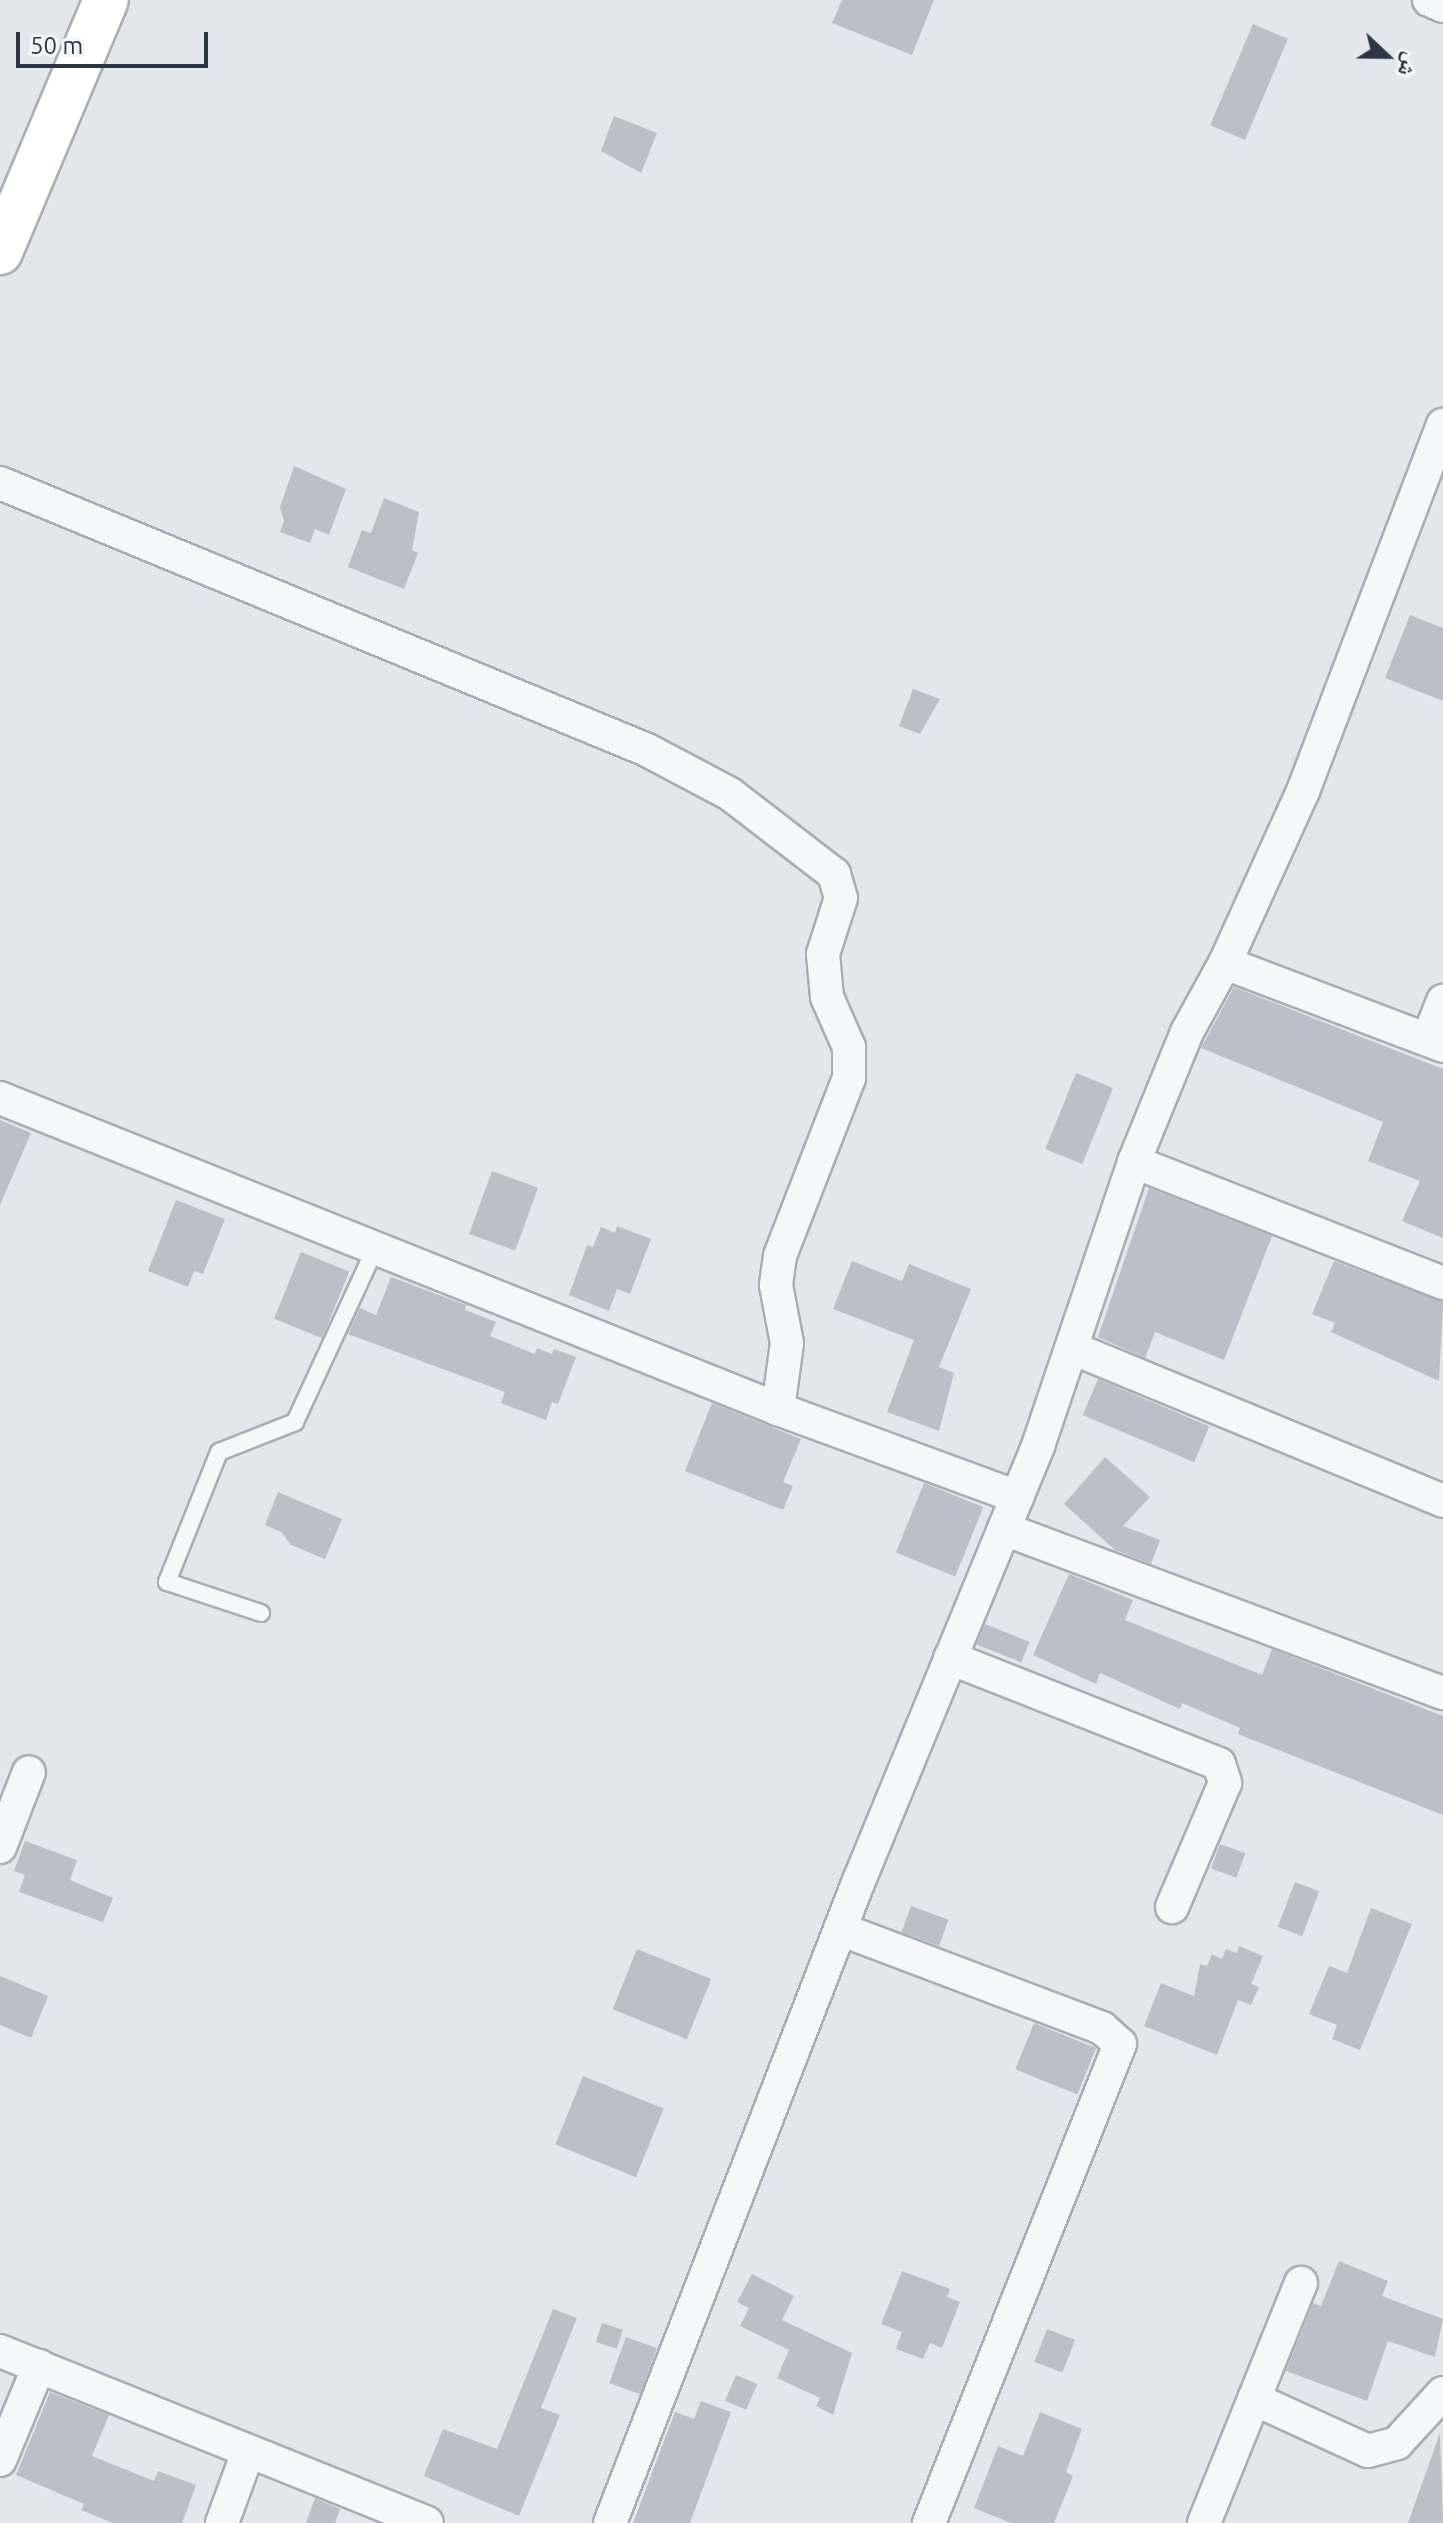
<!DOCTYPE html>
<html>
<head>
<meta charset="utf-8">
<style>
  body { margin:0 }
  #map { position:relative; width:1443px; height:2523px; overflow:hidden; background:#e3e7eb; font-family:Ubuntu,"Noto Naskh Arabic",sans-serif }
  div>[style] { position:absolute }
  .building>* { inset:0; background:#bbc0c8; transform-origin:0 0 }
  .roads { filter:drop-shadow(2px 0 #a8aeb5) drop-shadow(-2px 0 #a8aeb5) drop-shadow(0 2px #a8aeb5) drop-shadow(0 -2px #a8aeb5) }
  .lane>* { height:16px; margin:-8px; padding:0 8px; transform-origin:8px; border-radius:8px; background:#f6f7f9 }
  .street>* { height:32px; margin:-16px; padding:0 16px; transform-origin:16px; border-radius:16px; background:#f6f7f9 }
  .secondary>* { height:44px; margin:-22px; padding:0 22px; transform-origin:22px; border-radius:22px; background:#fff }
  span { translate:-50% -50%; white-space:nowrap; text-align:center; line-height:1.15; -webkit-text-stroke:8px #f3f6f8; paint-order:stroke }
  .north { position:absolute; left:1347px; top:16px; width:80px; height:80px; -webkit-text-stroke:6px #f3f6f8; paint-order:stroke; rotate:112deg; font-size:22px; font-weight:700; line-height:32px; text-align:center; color:#2b3543 }
  .north::after { content:''; display:block; margin:auto; width:28px; height:36px; background:#2b3543; clip-path:polygon(50% 0,100% 100%,50% 72%,0 100%) }
  .scale { position:absolute; left:16px; top:32px; width:192px; height:36px; box-sizing:border-box; border:4px solid #2b3543; border-top:0; padding-left:10px; font-size:24px; line-height:28px; white-space:nowrap; color:#2b3543; -webkit-text-stroke:6px #f3f6f8; paint-order:stroke }
</style>
</head>
<body>
<div id="map">
  <div class="building">
    <i style="clip-path:polygon(842px 0,934px 0,912px 55px,832px 23px)"></i>
    <i style="left:1253px;top:24px;width:38px;height:110px;rotate:23deg"></i>
    <i style="clip-path:polygon(614px 116px,657px 133px,641px 173px,601px 151px)"></i>
    <i style="clip-path:polygon(294px 466px,346px 489px,329px 535px,315px 529px,310px 543px,280px 532px,284px 521px,280px 507px)"></i>
    <i style="clip-path:polygon(384px 498px,419px 512px,412px 550px,418px 553px,404px 589px,348px 567px,362px 530px,371px 533px)"></i>
    <i style="clip-path:polygon(1410px 615px,1443px 628px,1443px 701px,1385px 678px)"></i>
    <i style="clip-path:polygon(913px 689px,940px 699px,920px 734px,899px 726px)"></i>
    <i style="clip-path:polygon(1234px 987px,1443px 1069px,1443px 1238px,1402px 1221px,1420px 1181px,1368px 1161px,1383px 1122px,1201px 1048px)"></i>
    <i style="left:1076px;top:1073px;width:40px;height:82px;rotate:22deg"></i>
    <i style="clip-path:polygon(0 1120px,31px 1133px,0 1205px)"></i>
    <i style="left:492px;top:1171px;width:49px;height:67px;rotate:20deg"></i>
    <i style="clip-path:polygon(1149px 1188px,1272px 1236px,1224px 1360px,1155px 1332px,1145px 1358px,1098px 1337px)"></i>
    <i style="clip-path:polygon(176px 1200px,225px 1219px,203px 1274px,194px 1271px,188px 1287px,148px 1271px)"></i>
    <i style="clip-path:polygon(617px 1226px,651px 1239px,630px 1294px,617px 1289px,609px 1311px,569px 1295px,587px 1245px,593px 1247px,601px 1227px,615px 1233px)"></i>
    <i style="left:301px;top:1252px;width:52px;height:72px;rotate:22deg"></i>
    <i style="clip-path:polygon(852px 1261px,902px 1281px,909px 1264px,971px 1289px,939px 1367px,954px 1373px,939px 1431px,887px 1412px,914px 1340px,833px 1309px)"></i>
    <i style="clip-path:polygon(1334px 1261px,1443px 1302px,1439px 1381px,1331px 1332px,1335px 1323px,1312px 1314px)"></i>
    <i style="clip-path:polygon(391px 1277px,466px 1305px,465px 1310px,496px 1322px,490px 1336px,535px 1354px,537px 1348px,552px 1354px,554px 1349px,576px 1357px,558px 1404px,552px 1402px,546px 1420px,501px 1403px,505px 1392px,348px 1334px,360px 1308px,376px 1315px)"></i>
    <i style="left:1098px;top:1379px;width:121px;height:39px;rotate:23deg"></i>
    <i style="clip-path:polygon(712px 1403px,801px 1439px,783px 1482px,793px 1486px,783px 1510px,685px 1471px)"></i>
    <i style="clip-path:polygon(1105px 1457px,1150px 1497px,1123px 1526px,1160px 1540px,1151px 1564px,1115px 1550px,1064px 1504px)"></i>
    <i style="left:924px;top:1483px;width:64px;height:75px;rotate:22deg"></i>
    <i style="clip-path:polygon(278px 1492px,342px 1519px,325px 1559px,291px 1545px,281px 1532px,265px 1525px)"></i>
    <i style="clip-path:polygon(1069px 1574px,1133px 1600px,1125px 1620px,1262px 1675px,1272px 1649px,1443px 1716px,1443px 1815px,1238px 1734px,1240px 1728px,1182px 1703px,1180px 1709px,1100px 1673px,1096px 1684px,1033px 1655px)"></i>
    <i style="left:985px;top:1624px;width:48px;height:22px;rotate:22deg"></i>
    <i style="clip-path:polygon(25px 1841px,77px 1860px,70px 1880px,113px 1898px,103px 1922px,19px 1892px,25px 1875px,14px 1871px)"></i>
    <i style="left:1220px;top:1844px;width:27px;height:26px;rotate:20deg"></i>
    <i style="left:1295px;top:1882px;width:26px;height:48px;rotate:21deg"></i>
    <i style="left:911px;top:1906px;width:40px;height:28px;rotate:20deg"></i>
    <i style="clip-path:polygon(1371px 1908px,1412px 1924px,1360px 2050px,1332px 2039px,1337px 2025px,1309px 2014px,1329px 1966px,1347px 1973px)"></i>
    <i style="clip-path:polygon(1239px 1946px,1263px 1956px,1251px 1984px,1259px 1987px,1251px 2005px,1238px 2000px,1217px 2055px,1144px 2026px,1161px 1983px,1194px 1996px,1200px 1964px,1207px 1966px,1212px 1954px,1222px 1959px,1226px 1949px,1237px 1953px)"></i>
    <i style="left:637px;top:1949px;width:80px;height:65px;rotate:22deg"></i>
    <i style="clip-path:polygon(0 1976px,48px 1996px,31px 2038px,0 2025px)"></i>
    <i style="left:1034px;top:2023px;width:67px;height:50px;rotate:22deg"></i>
    <i style="left:583px;top:2076px;width:87px;height:74px;rotate:22deg"></i>
    <i style="clip-path:polygon(1339px 2261px,1388px 2281px,1382px 2296px,1443px 2319px,1435px 2357px,1388px 2341px,1367px 2401px,1286px 2371px,1313px 2303px,1321px 2306px)"></i>
    <i style="clip-path:polygon(902px 2271px,950px 2289px,947px 2297px,960px 2302px,942px 2348px,930px 2343px,923px 2359px,896px 2349px,902px 2332px,881px 2324px)"></i>
    <i style="clip-path:polygon(752px 2274px,794px 2296px,782px 2320px,852px 2353px,833px 2415px,816px 2406px,820px 2398px,777px 2378px,789px 2350px,740px 2326px,749px 2308px,737px 2302px)"></i>
    <i style="clip-path:polygon(553px 2309px,577px 2318px,541px 2408px,560px 2415px,519px 2516px,424px 2476px,443px 2429px,497px 2449px)"></i>
    <i style="left:602px;top:2323px;width:22px;height:20px;rotate:18deg"></i>
    <i style="left:1047px;top:2329px;width:30px;height:35px;rotate:21deg"></i>
    <i style="left:626px;top:2337px;width:33px;height:49px;rotate:20deg"></i>
    <i style="left:736px;top:2375px;width:23px;height:28px;rotate:23deg"></i>
    <i style="clip-path:polygon(50px 2392px,109px 2415px,92px 2456px,154px 2481px,158px 2471px,196px 2485px,182px 2523px,113px 2523px,81px 2510px,84px 2504px,16px 2475px)"></i>
    <i style="clip-path:polygon(701px 2401px,731px 2412px,690px 2523px,633px 2523px,675px 2412px,694px 2419px)"></i>
    <i style="clip-path:polygon(1040px 2412px,1082px 2429px,1066px 2472px,1073px 2476px,1054px 2523px,1011px 2523px,974px 2508px,998px 2446px,1023px 2456px)"></i>
    <i style="clip-path:polygon(1440px 2433px,1443px 2523px,1408px 2523px)"></i>
    <i style="clip-path:polygon(315px 2498px,340px 2509px,335px 2523px,306px 2523px)"></i>
  </div>
  <div class="roads">
    <div class="lane">
      <i style="left:261px;top:1613px;width:99px;rotate:-161.7deg"></i>
      <i style="left:167px;top:1582px;width:140px;rotate:-68.2deg"></i>
      <i style="left:219px;top:1452px;width:82px;rotate:-21.5deg"></i>
      <i style="left:295px;top:1422px;width:193px;rotate:-65.2deg"></i>
    </div>
    <div class="street">
      <i style="left:1429px;top:0;width:15px;rotate:23deg"></i>
      <i style="left:0;top:483px;width:700px;rotate:22.42deg"></i>
      <i style="left:647px;top:750px;width:94px;rotate:27.9deg"></i>
      <i style="left:730px;top:794px;width:131px;rotate:37.6deg"></i>
      <i style="left:834px;top:874px;width:25px;rotate:74deg"></i>
      <i style="left:841px;top:898px;width:59px;rotate:107.8deg"></i>
      <i style="left:823px;top:954px;width:43px;rotate:84.7deg"></i>
      <i style="left:827px;top:997px;width:55px;rotate:66.3deg"></i>
      <i style="left:849px;top:1047px;width:31px;rotate:90deg"></i>
      <i style="left:849px;top:1078px;width:191px;rotate:111.2deg"></i>
      <i style="left:780px;top:1256px;width:29px;rotate:98deg"></i>
      <i style="left:776px;top:1285px;width:59px;rotate:79.3deg"></i>
      <i style="left:787px;top:1343px;width:67px;rotate:97.8deg"></i>
      <i style="left:1225px;top:963px;width:233px;rotate:20.8deg"></i>
      <i style="left:1428px;top:1039px;width:41px;rotate:-68.5deg"></i>
      <i style="left:0;top:1098px;width:838px;rotate:21.79deg"></i>
      <i style="left:778px;top:1409px;width:255px;rotate:20.2deg"></i>
      <i style="left:1134px;top:1162px;width:332px;rotate:21.4deg"></i>
      <i style="left:1072px;top:1348px;width:401px;rotate:22.4deg"></i>
      <i style="left:1004px;top:1529px;width:469px;rotate:20.5deg"></i>
      <i style="left:950px;top:1658px;width:289px;rotate:21.5deg"></i>
      <i style="left:1219px;top:1764px;width:20px;rotate:72deg"></i>
      <i style="left:1225px;top:1783px;width:135px;rotate:113.1deg"></i>
      <i style="left:0;top:1847px;width:80px;rotate:-68.9deg"></i>
      <i style="left:840px;top:1929px;width:280px;rotate:20.7deg"></i>
      <i style="left:1102px;top:2028px;width:24px;rotate:42deg"></i>
      <i style="left:1120px;top:2044px;width:516px;rotate:111.74deg"></i>
      <i style="left:0;top:2351px;width:460px;rotate:21.9deg"></i>
      <i style="left:1254px;top:2399px;width:125px;rotate:24.5deg"></i>
      <i style="left:1368px;top:2451px;width:30px;rotate:-15deg"></i>
      <i style="left:1397px;top:2443px;width:68px;rotate:-47.4deg"></i>
      <i style="left:0;top:2460px;width:102px;rotate:-67.5deg"></i>
      <i style="left:222px;top:2523px;width:76px;rotate:-69.9deg"></i>
      <i style="left:610px;top:2523px;width:686px;rotate:-68.82deg"></i>
      <i style="left:858px;top:1883px;width:473px;rotate:-67.6deg"></i>
      <i style="left:1038px;top:1446px;width:300px;rotate:-71.3deg"></i>
      <i style="left:1134px;top:1162px;width:140px;rotate:-67.8deg"></i>
      <i style="left:1187px;top:1032px;width:79px;rotate:-61.2deg"></i>
      <i style="left:1225px;top:963px;width:189px;rotate:-65.6deg"></i>
      <i style="left:1303px;top:791px;width:392px;rotate:-69.1deg"></i>
      <i style="left:1204px;top:2523px;width:259px;rotate:-68deg"></i>
    </div>
    <div class="secondary">
      <i style="left:0;top:252px;width:273px;rotate:-67.2deg"></i>
    </div>
  </div>
  <div class="north">ش</div>
  <div class="scale">50 m</div>
</div>
</body>
</html>
